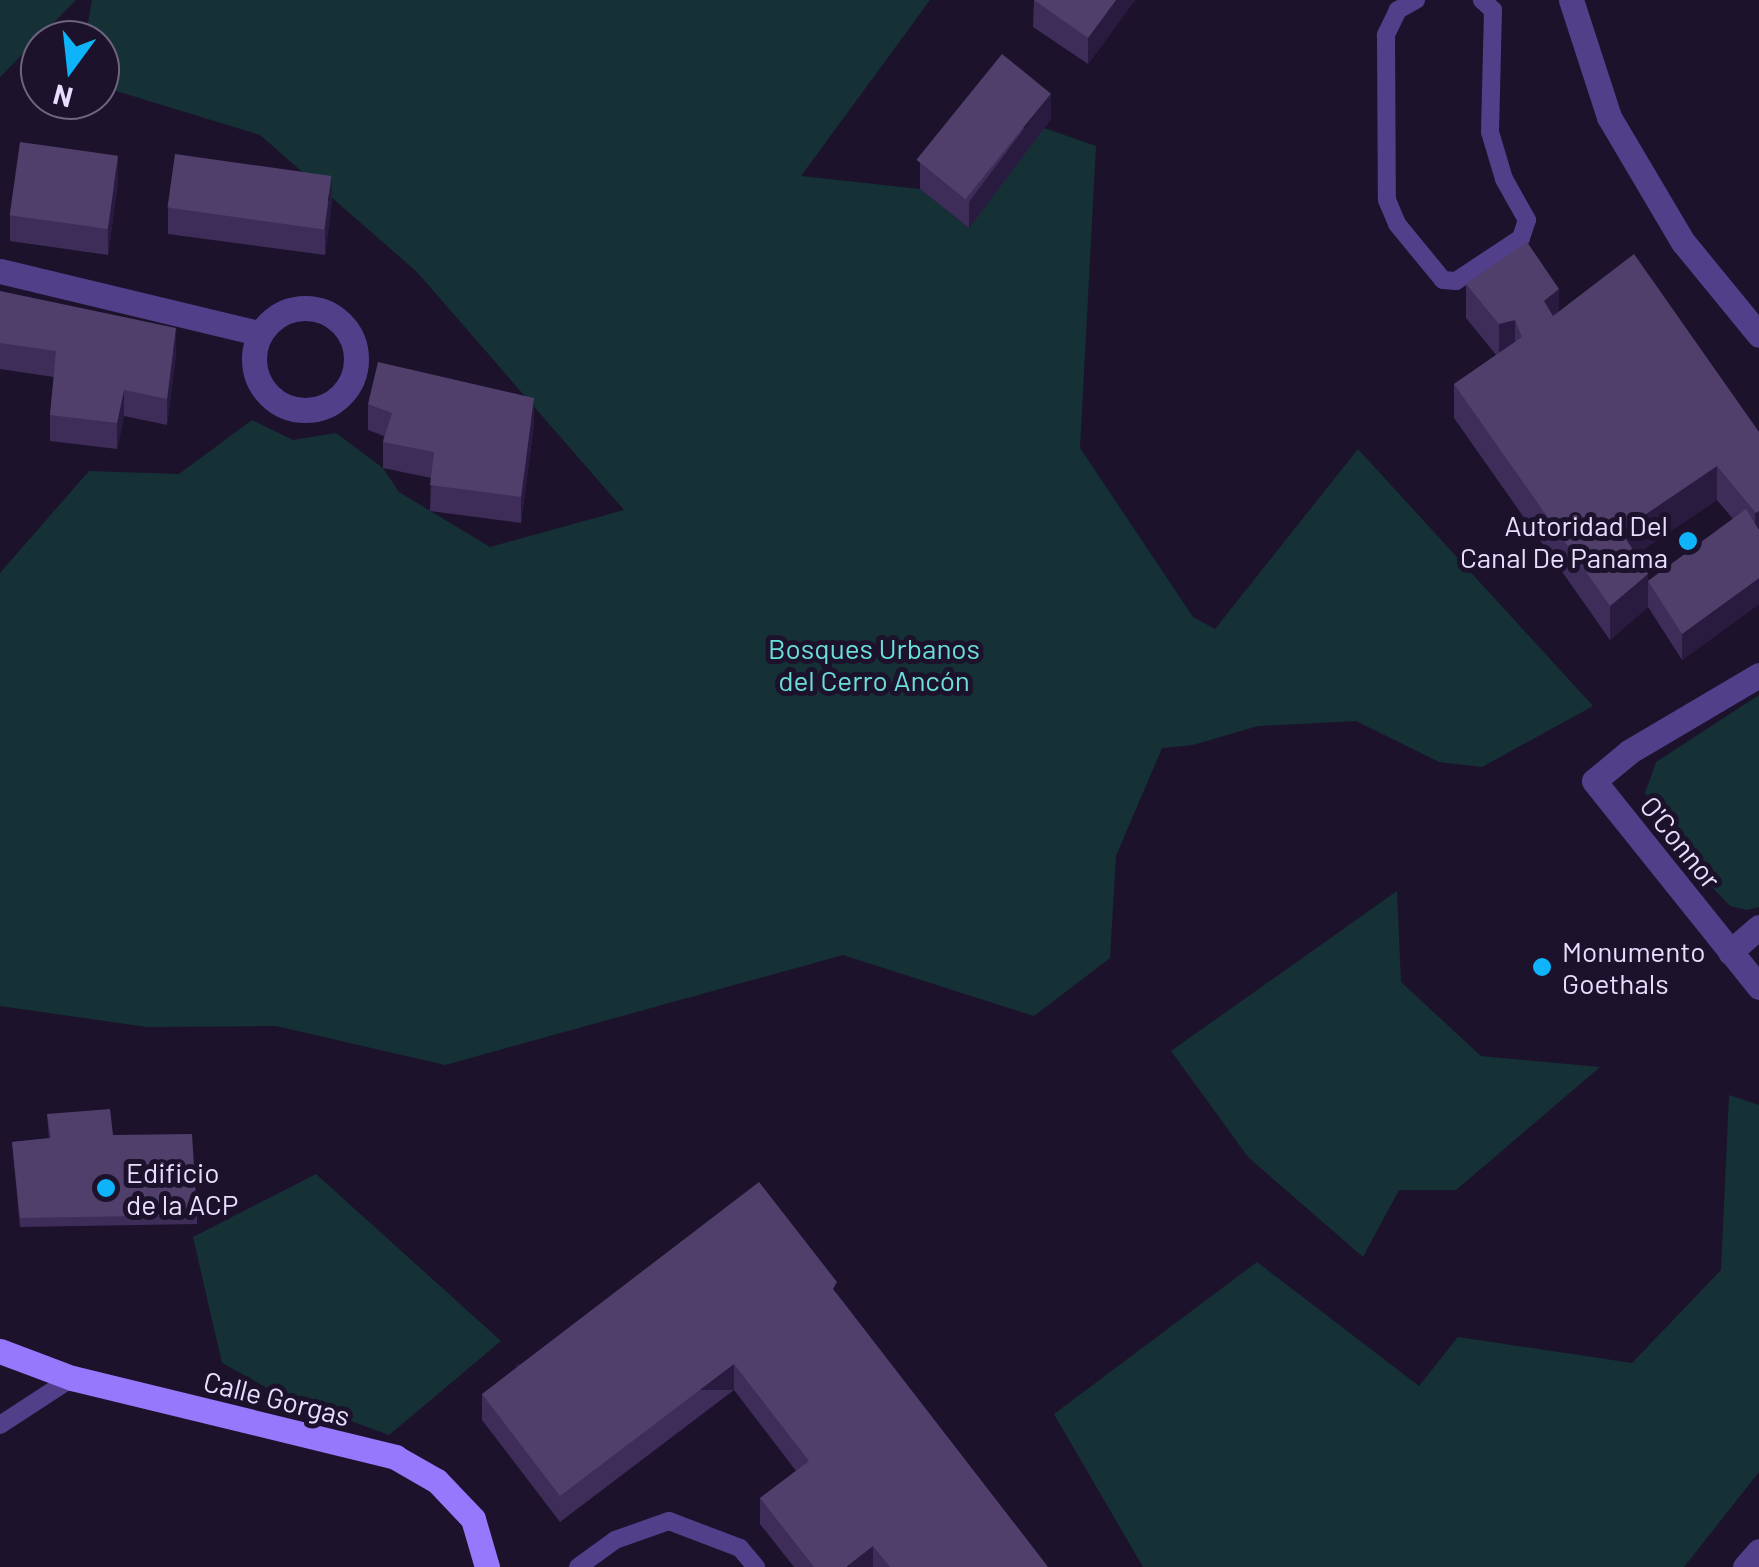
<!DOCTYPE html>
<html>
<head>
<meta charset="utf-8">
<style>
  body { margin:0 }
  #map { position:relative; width:1759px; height:1567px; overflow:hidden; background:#1c122c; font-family:Barlow,sans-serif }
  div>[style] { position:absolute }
  .green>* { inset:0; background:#153136 }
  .lane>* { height:18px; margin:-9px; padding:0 9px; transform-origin:9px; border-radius:9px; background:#513f8a }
  .street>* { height:25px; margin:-12.5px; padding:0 12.5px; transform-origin:12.5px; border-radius:12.5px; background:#513f8a }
  .street>.ring { margin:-12.5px; padding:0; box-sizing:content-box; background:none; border:25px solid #513f8a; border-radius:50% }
  .secondary>* { height:25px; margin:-12.5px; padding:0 12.5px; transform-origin:12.5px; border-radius:12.5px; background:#9578fc }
  .wall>* { inset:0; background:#3e2c59 }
  .shaded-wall>* { inset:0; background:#291a40; transform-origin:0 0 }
  .building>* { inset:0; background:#503f6b; transform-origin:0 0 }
  .dots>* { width:28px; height:28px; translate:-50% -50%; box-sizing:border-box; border:5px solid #1c122c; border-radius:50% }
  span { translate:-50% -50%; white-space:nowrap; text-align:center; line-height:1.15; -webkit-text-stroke:10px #1c122c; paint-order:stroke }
  .poi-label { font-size:28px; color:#e8defe }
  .right { translate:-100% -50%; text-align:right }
  .left { translate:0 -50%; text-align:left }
  .park-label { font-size:28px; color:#6adfd9 }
  .street-label { font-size:28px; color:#e8defe }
  .north { position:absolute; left:20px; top:20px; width:100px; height:100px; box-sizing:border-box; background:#1c122c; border:2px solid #6e6480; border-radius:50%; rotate:195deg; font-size:28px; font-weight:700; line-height:40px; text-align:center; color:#e8defe }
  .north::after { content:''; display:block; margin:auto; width:35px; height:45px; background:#0fb3f9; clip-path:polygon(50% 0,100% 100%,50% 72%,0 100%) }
</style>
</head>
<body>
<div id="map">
  <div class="green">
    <i style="clip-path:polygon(0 0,76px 0,0 77px)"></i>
    <i style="clip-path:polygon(92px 0,930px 0,801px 176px,920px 189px,969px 228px,1044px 128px,1096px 146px,1080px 448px,1193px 617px,1215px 629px,1358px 449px,1593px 706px,1482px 767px,1439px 762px,1356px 721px,1258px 726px,1193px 745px,1162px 748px,1116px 856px,1110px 958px,1034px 1016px,843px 955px,445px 1065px,276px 1026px,147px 1027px,0 1006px,0 573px,89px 471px,179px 474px,252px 420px,293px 440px,336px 433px,383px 468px,399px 492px,490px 547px,624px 510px,417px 272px,260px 135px,100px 86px,100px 40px,85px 40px)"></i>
    <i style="clip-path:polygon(1759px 695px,1759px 907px,1747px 910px,1730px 906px,1684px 858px,1645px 793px,1656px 762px)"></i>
    <i style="clip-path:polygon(1397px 891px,1401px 982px,1481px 1056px,1600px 1067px,1456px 1190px,1399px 1190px,1363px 1257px,1248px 1157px,1171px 1051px)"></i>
    <i style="clip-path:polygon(1729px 1095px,1759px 1105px,1759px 1472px,1684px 1567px,1143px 1567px,1054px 1414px,1257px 1262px,1419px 1386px,1458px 1337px,1632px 1363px,1721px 1270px)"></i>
    <i style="clip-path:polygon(316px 1174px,501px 1341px,389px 1435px,278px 1394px,222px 1363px,193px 1237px)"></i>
  </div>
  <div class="lane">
    <i style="left:1416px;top:0;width:21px;rotate:151deg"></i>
    <i style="left:1398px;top:10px;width:28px;rotate:116deg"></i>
    <i style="left:1386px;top:35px;width:165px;rotate:89.7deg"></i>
    <i style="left:1387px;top:200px;width:26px;rotate:67deg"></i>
    <i style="left:1397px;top:224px;width:72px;rotate:50.6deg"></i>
    <i style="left:1443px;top:280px;width:13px;rotate:4deg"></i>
    <i style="left:1456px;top:281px;width:78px;rotate:-33.5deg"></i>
    <i style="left:1521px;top:238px;width:19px;rotate:-72deg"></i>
    <i style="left:1527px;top:220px;width:47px;rotate:-119.3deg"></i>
    <i style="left:1504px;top:179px;width:49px;rotate:-106.6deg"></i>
    <i style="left:1490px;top:132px;width:122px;rotate:-88.6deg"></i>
    <i style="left:1493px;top:10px;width:15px;rotate:-138deg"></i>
    <i style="left:0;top:1425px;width:86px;rotate:-33.1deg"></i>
    <i style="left:578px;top:1567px;width:46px;rotate:-36.1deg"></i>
    <i style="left:615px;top:1540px;width:57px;rotate:-19.4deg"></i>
    <i style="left:669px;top:1521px;width:76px;rotate:20.8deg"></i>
    <i style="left:740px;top:1548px;width:25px;rotate:50deg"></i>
  </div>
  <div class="street">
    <i style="left:1571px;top:0;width:123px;rotate:72deg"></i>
    <i style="left:1609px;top:117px;width:145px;rotate:59.4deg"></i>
    <i style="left:1683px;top:242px;width:120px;rotate:50.7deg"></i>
    <i style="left:0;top:271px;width:266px;rotate:13.5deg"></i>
    <i class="ring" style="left:254px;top:308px;width:77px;height:77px"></i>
    <i style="left:1759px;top:675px;width:151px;rotate:149.4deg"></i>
    <i style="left:1629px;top:752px;width:45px;rotate:140.4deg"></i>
    <i style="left:1594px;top:781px;width:264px;rotate:51.3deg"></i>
    <i style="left:1730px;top:952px;width:38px;rotate:-41deg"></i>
    <i style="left:1745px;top:1567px;width:21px;rotate:-49deg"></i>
  </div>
  <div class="secondary">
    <i style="left:0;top:1351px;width:77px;rotate:20.6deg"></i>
    <i style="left:72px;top:1378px;width:333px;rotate:13.7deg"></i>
    <i style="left:395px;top:1457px;width:48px;rotate:29.7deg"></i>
    <i style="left:437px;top:1481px;width:52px;rotate:46.5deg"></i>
    <i style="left:473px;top:1519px;width:50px;rotate:73.7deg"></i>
  </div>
  <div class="wall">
    <i style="clip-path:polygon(1034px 0,1135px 0,1088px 64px,1033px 27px)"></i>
    <i style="clip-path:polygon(1051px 119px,969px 228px,920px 189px,920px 163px)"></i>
    <i style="clip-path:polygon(118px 182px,108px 255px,10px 241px,10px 215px)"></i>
    <i style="clip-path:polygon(332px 201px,325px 255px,168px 234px,168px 208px)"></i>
    <i style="clip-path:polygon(evenodd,1466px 284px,1559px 312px,1759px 432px,1759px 604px,1682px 660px,1648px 607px,1610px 640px,1454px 418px,1454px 384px,1496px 355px,1466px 318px,1466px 284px,1717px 500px,1733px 519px,1648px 581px,1636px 554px,1717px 500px)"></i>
    <i style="clip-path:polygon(0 291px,176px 354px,167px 425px,124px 416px,117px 449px,50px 441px,50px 415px,54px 377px,0 369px)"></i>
    <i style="clip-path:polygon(368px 404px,534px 424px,521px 523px,430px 511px,431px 478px,383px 468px,383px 442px,384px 436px,368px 430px)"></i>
    <i style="clip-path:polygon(47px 1114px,113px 1135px,197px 1215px,197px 1224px,20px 1227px,12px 1142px,49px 1138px)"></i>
    <i style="clip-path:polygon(837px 1294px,1048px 1567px,794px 1567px,760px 1524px,760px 1498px,796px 1471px,734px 1390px,560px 1522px,482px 1420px,482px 1394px)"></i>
  </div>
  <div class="shaded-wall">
    <i style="clip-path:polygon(1116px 0,1135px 0,1088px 64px,1088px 38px)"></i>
    <i style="clip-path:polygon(1051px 93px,1051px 119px,969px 228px,969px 202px)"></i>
    <i style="clip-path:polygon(118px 156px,118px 182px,108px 255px,108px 229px)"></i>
    <i style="clip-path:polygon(332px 175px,332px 201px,325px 255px,325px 229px)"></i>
    <i style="clip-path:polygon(1559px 289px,1559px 323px,1544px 335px,1544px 301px)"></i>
    <i style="clip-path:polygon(1515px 320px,1515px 354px,1499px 358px,1499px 324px)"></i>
    <i style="clip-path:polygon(176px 328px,176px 354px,167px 425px,167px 399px)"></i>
    <i style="clip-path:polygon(124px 390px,124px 416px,117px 449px,117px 423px)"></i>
    <i style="clip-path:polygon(534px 398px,534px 424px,521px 523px,521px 497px)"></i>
    <i style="clip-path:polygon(1717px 466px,1717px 500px,1621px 565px,1621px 531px)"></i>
    <i style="left:1759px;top:511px;width:33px;height:4px;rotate:90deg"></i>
    <i style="clip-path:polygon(1648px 574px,1648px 607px,1610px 640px,1610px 606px)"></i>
    <i style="clip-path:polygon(1759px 578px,1759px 604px,1682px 660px,1682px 634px)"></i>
    <i style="left:734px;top:1364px;width:26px;height:218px;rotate:90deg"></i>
    <i style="clip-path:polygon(873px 1546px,873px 1567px,846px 1567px)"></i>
  </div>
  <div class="building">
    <i style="clip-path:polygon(1034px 0,1116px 0,1088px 38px)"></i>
    <i style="left:1002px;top:54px;width:63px;height:136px;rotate:39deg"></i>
    <i style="left:20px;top:142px;width:99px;height:74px;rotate:8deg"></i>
    <i style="left:175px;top:154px;width:158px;height:54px;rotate:8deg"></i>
    <i style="clip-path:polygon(1527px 242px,1559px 289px,1544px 301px,1553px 316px,1634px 254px,1759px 432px,1759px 511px,1756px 513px,1717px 466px,1621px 531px,1648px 574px,1610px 606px,1454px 384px,1522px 337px,1515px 320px,1499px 324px,1466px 284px)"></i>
    <i style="clip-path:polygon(0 291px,176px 328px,167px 399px,124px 390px,117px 423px,50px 415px,56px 351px,0 343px)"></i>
    <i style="clip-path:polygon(378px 362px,534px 398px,521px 497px,430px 485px,434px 452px,383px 442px,392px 413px,368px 404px)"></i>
    <i style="clip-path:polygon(1746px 509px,1759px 530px,1759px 578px,1682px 634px,1648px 581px)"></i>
    <i style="clip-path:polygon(110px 1109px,113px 1135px,192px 1134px,197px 1215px,20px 1218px,12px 1142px,51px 1138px,47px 1114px)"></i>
    <i style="clip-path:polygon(759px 1182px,837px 1282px,833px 1289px,1048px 1567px,890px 1567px,873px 1546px,846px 1567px,814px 1567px,760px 1498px,809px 1461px,734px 1364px,560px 1496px,482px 1394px)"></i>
  </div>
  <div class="dots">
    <i style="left:1688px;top:541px;background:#0fb3f9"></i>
    <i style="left:1542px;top:967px;background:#0fb3f9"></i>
    <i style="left:106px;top:1188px;background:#0fb3f9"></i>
  </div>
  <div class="poi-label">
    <span class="right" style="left:1668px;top:541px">Autoridad Del<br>Canal De Panama</span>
    <span class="left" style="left:1562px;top:967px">Monumento<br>Goethals</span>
    <span class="left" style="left:126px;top:1188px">Edificio<br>de la ACP</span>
  </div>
  <div class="park-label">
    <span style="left:874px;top:664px">Bosques Urbanos<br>del Cerro Ancón</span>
  </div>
  <div class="street-label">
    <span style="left:1681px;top:842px;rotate:51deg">O'Connor</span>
    <span style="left:277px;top:1398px;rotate:14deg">Calle Gorgas</span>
  </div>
  <div class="north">N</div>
</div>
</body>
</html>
